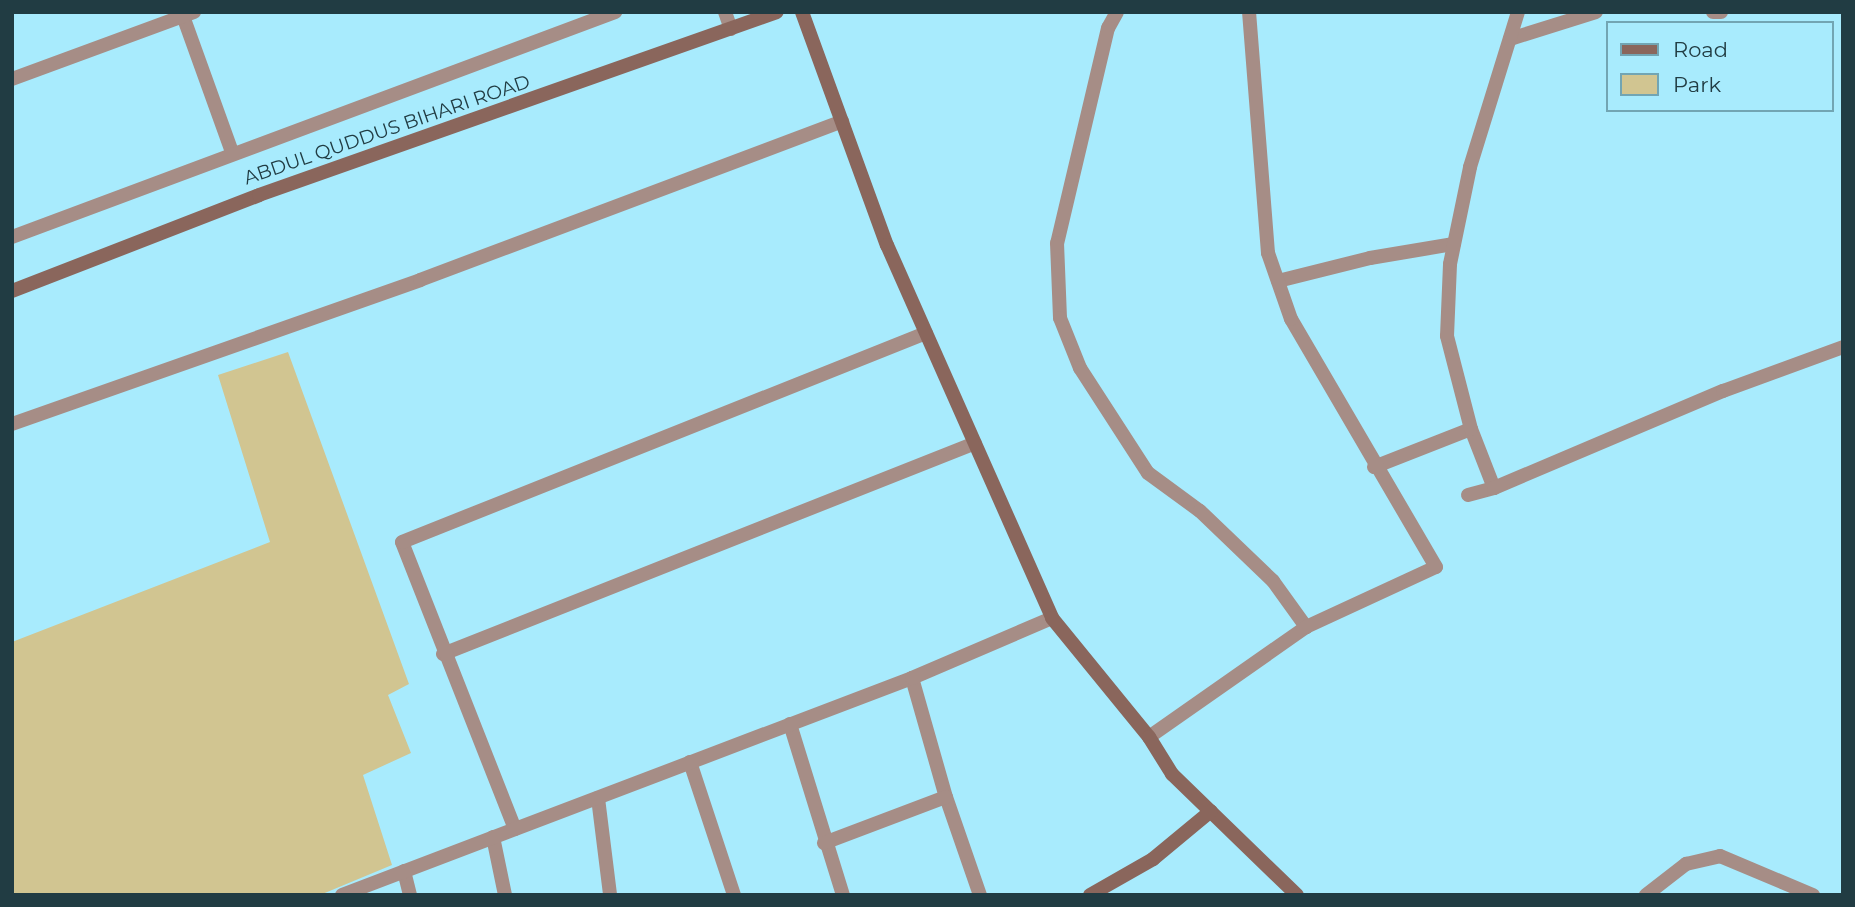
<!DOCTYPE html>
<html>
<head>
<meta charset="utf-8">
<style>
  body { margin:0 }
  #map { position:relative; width:1855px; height:907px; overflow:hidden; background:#a8ebfd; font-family:Montserrat,sans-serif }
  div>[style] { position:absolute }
  .green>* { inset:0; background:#d1c591 }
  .street>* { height:14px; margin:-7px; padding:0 7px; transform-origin:7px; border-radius:7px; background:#a68d86 }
  .secondary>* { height:14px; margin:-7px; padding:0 7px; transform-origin:7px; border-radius:7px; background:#8a665c }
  span { translate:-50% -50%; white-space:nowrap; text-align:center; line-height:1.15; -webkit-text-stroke:5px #a8ebfd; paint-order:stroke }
  .street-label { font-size:19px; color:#213c43 }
  .frame { position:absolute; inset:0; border:14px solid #213c43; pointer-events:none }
  .legend { position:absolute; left:1606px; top:21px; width:228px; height:91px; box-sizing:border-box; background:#a8ebfd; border:2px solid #72a5b3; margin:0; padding:9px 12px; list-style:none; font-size:21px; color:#213c43 }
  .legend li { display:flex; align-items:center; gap:14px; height:35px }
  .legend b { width:35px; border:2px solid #72a5b3 }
</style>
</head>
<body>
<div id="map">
  <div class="green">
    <i style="clip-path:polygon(288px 352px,409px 684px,388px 695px,411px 753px,363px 775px,392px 865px,320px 895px,12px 895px,12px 642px,270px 542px,218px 375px)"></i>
  </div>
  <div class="street">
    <i style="left:725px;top:12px;width:18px;rotate:71deg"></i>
    <i style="left:1117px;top:12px;width:18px;rotate:119deg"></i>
    <i style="left:1108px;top:28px;width:221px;rotate:103.3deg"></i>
    <i style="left:1057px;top:243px;width:75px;rotate:87.7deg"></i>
    <i style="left:1060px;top:318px;width:54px;rotate:68.2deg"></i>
    <i style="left:1080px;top:368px;width:125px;rotate:57.1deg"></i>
    <i style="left:1148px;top:473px;width:64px;rotate:36.2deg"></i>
    <i style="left:1200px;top:511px;width:101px;rotate:43.8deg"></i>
    <i style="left:1273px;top:581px;width:57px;rotate:54.3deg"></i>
    <i style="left:1713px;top:12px;width:8px"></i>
    <i style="left:183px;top:16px;width:145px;rotate:70.2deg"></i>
    <i style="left:1510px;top:39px;width:90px;rotate:-17.4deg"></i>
    <i style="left:12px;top:79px;width:194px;rotate:-20.2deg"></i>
    <i style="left:12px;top:237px;width:644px;rotate:-20.46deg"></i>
    <i style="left:1278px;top:281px;width:95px;rotate:-14deg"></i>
    <i style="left:1370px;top:258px;width:85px;rotate:-9.5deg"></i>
    <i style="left:12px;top:424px;width:433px;rotate:-19.4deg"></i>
    <i style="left:420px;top:280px;width:451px;rotate:-20.6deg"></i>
    <i style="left:1374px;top:467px;width:104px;rotate:-21.4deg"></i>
    <i style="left:1494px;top:488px;width:63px;rotate:-111.3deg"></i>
    <i style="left:1471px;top:429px;width:96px;rotate:-104.5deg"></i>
    <i style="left:1447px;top:336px;width:72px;rotate:-87.6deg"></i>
    <i style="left:1450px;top:264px;width:99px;rotate:-78.3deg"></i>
    <i style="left:1470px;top:167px;width:162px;rotate:-72.8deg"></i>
    <i style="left:1468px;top:495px;width:27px;rotate:-15deg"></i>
    <i style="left:1494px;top:488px;width:249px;rotate:-23deg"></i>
    <i style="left:1723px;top:391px;width:128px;rotate:-20.1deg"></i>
    <i style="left:443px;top:654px;width:572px;rotate:-21.63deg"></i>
    <i style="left:912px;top:678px;width:124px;rotate:74.1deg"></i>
    <i style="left:946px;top:797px;width:104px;rotate:70.9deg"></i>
    <i style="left:790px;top:724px;width:179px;rotate:72.8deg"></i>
    <i style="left:1149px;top:737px;width:192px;rotate:-35deg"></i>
    <i style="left:1306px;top:627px;width:143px;rotate:-24.8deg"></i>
    <i style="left:1436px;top:567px;width:287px;rotate:-120.3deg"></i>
    <i style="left:1291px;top:319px;width:70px;rotate:-109.2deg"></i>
    <i style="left:1268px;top:253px;width:242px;rotate:-94.5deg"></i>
    <i style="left:690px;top:762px;width:140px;rotate:71.7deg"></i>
    <i style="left:598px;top:798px;width:98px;rotate:82.9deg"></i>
    <i style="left:515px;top:829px;width:308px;rotate:-111.5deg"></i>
    <i style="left:402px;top:542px;width:564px;rotate:-21.74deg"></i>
    <i style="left:493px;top:837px;width:59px;rotate:78.3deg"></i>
    <i style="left:824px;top:843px;width:130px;rotate:-20.7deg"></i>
    <i style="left:404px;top:871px;width:25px;rotate:76deg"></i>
    <i style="left:342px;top:895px;width:610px;rotate:-20.84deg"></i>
    <i style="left:912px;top:678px;width:152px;rotate:-23.2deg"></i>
    <i style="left:1646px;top:895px;width:51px;rotate:-37.8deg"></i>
    <i style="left:1686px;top:864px;width:35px;rotate:-13deg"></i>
    <i style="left:1720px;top:856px;width:101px;rotate:22.8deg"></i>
  </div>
  <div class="secondary">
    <i style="left:802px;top:12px;width:248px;rotate:70deg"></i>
    <i style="left:887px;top:245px;width:408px;rotate:66.1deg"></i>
    <i style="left:1052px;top:618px;width:154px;rotate:50.8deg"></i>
    <i style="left:1149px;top:737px;width:44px;rotate:58.1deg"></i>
    <i style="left:1172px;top:774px;width:174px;rotate:44.1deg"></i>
    <i style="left:12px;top:291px;width:265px;rotate:-21.2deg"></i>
    <i style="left:259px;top:195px;width:549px;rotate:-19.46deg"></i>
    <i style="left:1090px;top:895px;width:73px;rotate:-29.7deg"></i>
    <i style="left:1153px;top:859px;width:75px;rotate:-39.6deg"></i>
  </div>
  <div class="street-label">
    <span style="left:387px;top:130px;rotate:-19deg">ABDUL QUDDUS BIHARI ROAD</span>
  </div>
  <div class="frame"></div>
  <ul class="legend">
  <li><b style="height:9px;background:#8a665c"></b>Road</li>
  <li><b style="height:19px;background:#d1c591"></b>Park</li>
  </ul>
</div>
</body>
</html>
